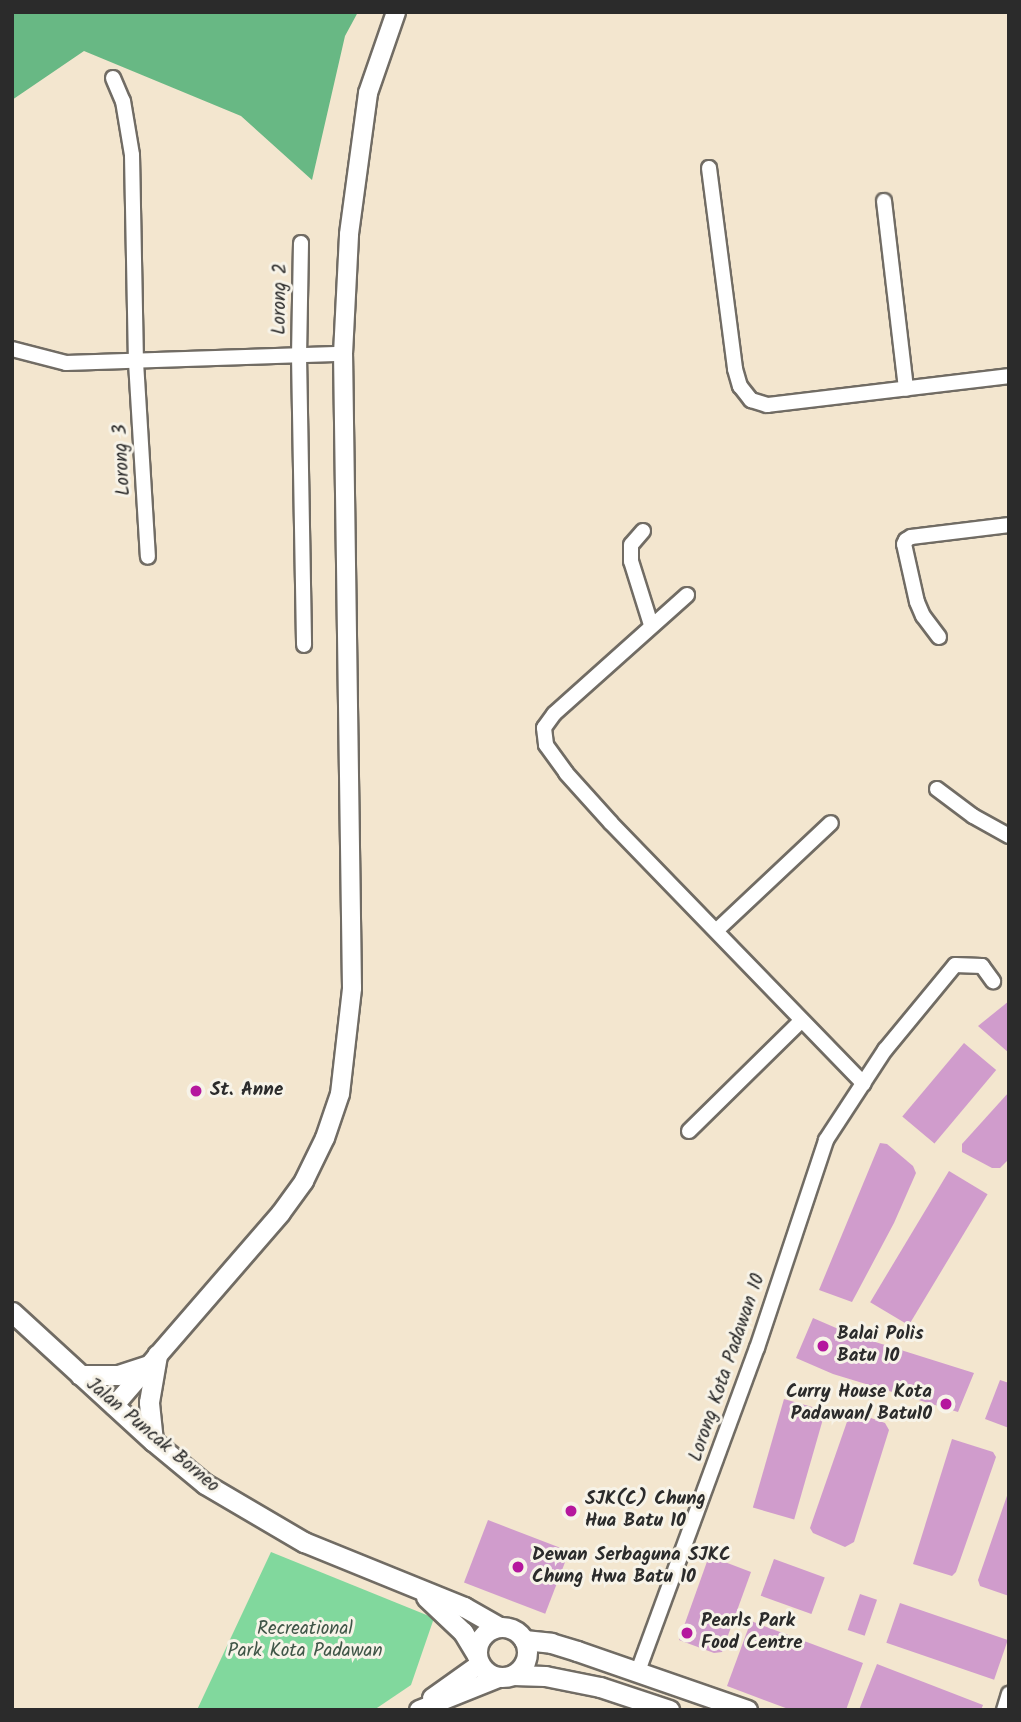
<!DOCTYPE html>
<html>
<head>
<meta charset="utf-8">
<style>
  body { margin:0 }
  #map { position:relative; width:1021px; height:1722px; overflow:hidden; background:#f3e6cf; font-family:Kalam,sans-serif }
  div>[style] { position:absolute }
  .green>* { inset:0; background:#81d89d }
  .forest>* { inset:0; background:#68b884 }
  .building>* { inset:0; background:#d09ccc; transform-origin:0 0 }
  .roads { filter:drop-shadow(2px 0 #716c64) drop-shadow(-2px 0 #716c64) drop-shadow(0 2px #716c64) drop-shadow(0 -2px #716c64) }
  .minor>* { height:14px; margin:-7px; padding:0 7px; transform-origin:7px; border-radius:7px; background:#fff }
  .tertiary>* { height:18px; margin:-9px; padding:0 9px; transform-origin:9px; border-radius:9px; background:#fff }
  .secondary>* { height:19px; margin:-9.5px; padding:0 9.5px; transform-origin:9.5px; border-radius:9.5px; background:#fff }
  .secondary>.ring { margin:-9.5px; padding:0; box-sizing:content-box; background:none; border:19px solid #fff; border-radius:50% }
  .dots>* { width:19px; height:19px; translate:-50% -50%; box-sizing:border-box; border:4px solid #f7f3e8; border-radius:50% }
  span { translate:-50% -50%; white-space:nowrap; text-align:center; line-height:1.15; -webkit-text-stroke:6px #f7f3e8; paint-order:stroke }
  .street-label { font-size:19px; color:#2b2b2b }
  .poi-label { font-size:19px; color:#2b2b2b; font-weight:700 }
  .left { translate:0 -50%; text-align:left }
  .right { translate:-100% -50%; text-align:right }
  .park-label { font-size:19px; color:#405648 }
  .frame { position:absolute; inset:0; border:14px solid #2b2b2b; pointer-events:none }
</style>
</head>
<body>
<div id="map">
  <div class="green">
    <i style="clip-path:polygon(271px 1552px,434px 1618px,411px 1685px,374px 1710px,197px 1710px)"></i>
  </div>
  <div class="forest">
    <i style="clip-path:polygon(12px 12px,358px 12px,345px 36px,312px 180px,241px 116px,84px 51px,12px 100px)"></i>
  </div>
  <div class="building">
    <i style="clip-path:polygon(1009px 1001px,1009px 1053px,978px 1026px)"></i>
    <i style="left:964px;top:1043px;width:42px;height:96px;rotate:40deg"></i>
    <i style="clip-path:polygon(1009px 1092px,1009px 1159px,1000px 1168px,992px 1168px,962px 1152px,962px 1144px)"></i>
    <i style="clip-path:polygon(880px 1143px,887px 1144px,913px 1166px,916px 1173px,894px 1223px,852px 1302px,819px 1290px)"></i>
    <i style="left:949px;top:1171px;width:45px;height:153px;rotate:31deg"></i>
    <i style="clip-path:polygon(813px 1318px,850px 1334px,974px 1373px,958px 1412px,833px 1374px,796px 1358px)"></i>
    <i style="clip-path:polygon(1000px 1380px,1009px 1383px,1009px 1428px,985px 1419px)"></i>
    <i style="left:784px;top:1399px;width:43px;height:113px;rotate:16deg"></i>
    <i style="clip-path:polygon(854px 1412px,885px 1423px,889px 1430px,854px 1542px,845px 1547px,813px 1533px,810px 1528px,849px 1416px)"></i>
    <i style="clip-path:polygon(952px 1439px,993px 1452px,996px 1457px,956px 1572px,952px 1576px,913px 1564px)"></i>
    <i style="clip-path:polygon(1009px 1490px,1009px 1596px,980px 1586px,978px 1580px)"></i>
    <i style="left:488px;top:1520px;width:87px;height:67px;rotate:21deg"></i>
    <i style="clip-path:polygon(709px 1556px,751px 1572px,722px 1652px,714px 1653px,679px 1640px)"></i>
    <i style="left:774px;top:1559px;width:54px;height:39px;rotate:20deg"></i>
    <i style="left:860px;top:1594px;width:18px;height:38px;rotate:19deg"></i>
    <i style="left:900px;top:1603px;width:114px;height:42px;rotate:19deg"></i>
    <i style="clip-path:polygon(751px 1621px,863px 1663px,846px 1710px,791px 1710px,727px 1686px)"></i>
    <i style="clip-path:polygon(877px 1664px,983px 1705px,981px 1710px,859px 1710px)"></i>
  </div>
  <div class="roads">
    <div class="minor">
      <i style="left:113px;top:78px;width:25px;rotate:67deg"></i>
      <i style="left:123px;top:101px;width:55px;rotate:80.5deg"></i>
      <i style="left:132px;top:155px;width:207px;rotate:88.9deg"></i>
      <i style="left:136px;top:362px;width:195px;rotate:86.5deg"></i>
      <i style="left:709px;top:168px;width:203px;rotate:82.6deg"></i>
      <i style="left:735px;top:369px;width:18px;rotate:74deg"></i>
      <i style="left:740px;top:386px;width:18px;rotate:52deg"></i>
      <i style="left:751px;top:400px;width:17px;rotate:17deg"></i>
      <i style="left:767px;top:405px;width:244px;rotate:-6.8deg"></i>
      <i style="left:884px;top:201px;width:189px;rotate:83.3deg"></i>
      <i style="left:301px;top:243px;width:112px;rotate:91deg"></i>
      <i style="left:299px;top:355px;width:290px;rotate:89deg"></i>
      <i style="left:12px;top:349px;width:56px;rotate:14.5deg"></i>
      <i style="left:66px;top:363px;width:277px;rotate:-1.9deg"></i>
      <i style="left:643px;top:531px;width:18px;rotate:131deg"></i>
      <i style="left:631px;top:545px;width:16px;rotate:90deg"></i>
      <i style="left:631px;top:561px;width:67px;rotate:72.6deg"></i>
      <i style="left:687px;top:595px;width:178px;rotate:138.2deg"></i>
      <i style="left:554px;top:714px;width:17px;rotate:126deg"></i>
      <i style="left:544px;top:728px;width:17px;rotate:83deg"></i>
      <i style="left:546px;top:745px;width:34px;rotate:54deg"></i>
      <i style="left:566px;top:773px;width:67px;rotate:48deg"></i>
      <i style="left:611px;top:823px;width:363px;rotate:45.9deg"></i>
      <i style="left:939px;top:637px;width:26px;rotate:-127deg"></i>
      <i style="left:923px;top:616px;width:15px;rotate:-113deg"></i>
      <i style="left:917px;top:602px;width:59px;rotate:-102.6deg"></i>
      <i style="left:904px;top:544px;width:4px;rotate:-63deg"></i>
      <i style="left:906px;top:540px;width:6px;rotate:-31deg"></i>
      <i style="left:911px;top:537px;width:99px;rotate:-7deg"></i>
      <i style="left:937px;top:789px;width:45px;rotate:36.9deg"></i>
      <i style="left:973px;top:816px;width:41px;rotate:29.1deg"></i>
      <i style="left:717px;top:930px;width:156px;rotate:-43.2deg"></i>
      <i style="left:689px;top:1131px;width:158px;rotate:-44.5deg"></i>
      <i style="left:638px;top:1671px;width:344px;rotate:-69.8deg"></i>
      <i style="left:757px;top:1348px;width:219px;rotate:-71.6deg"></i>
      <i style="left:826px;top:1140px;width:108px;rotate:-56.8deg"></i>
      <i style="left:885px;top:1050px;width:110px;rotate:-50.5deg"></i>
      <i style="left:955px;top:965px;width:27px;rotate:2deg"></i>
      <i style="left:982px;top:966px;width:19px;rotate:54deg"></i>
      <i style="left:1004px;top:1710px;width:17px;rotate:-73deg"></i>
    </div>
    <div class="tertiary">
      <i style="left:114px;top:1406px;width:255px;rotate:-49.1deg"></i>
      <i style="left:281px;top:1213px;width:39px;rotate:-54deg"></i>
      <i style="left:304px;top:1181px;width:48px;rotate:-64deg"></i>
      <i style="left:325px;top:1138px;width:46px;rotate:-71.2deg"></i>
      <i style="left:340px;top:1094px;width:107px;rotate:-83.5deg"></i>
      <i style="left:352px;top:988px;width:634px;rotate:-90.81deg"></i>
      <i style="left:343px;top:354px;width:120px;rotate:-87.1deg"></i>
      <i style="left:349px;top:234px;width:142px;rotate:-82.3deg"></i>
      <i style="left:368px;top:93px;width:86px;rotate:-70.9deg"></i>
      <i style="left:432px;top:1698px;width:59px;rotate:-35.3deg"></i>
      <i style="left:419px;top:1710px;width:88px;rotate:-21.9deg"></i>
    </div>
    <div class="secondary">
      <i style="left:12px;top:1312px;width:191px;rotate:42.5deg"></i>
      <i style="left:153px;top:1441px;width:67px;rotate:39.6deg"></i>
      <i style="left:205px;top:1484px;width:115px;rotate:30.4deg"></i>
      <i style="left:304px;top:1542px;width:173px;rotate:22.1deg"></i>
      <i style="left:464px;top:1607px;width:40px;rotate:29.7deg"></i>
      <i style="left:80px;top:1375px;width:38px"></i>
      <i style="left:118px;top:1375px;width:33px;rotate:-18deg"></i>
      <i style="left:153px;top:1441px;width:39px;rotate:-96deg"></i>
      <i style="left:149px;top:1402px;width:48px;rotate:-80.3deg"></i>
      <i style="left:426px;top:1597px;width:51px;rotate:43.4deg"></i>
      <i style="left:463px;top:1632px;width:27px;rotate:59deg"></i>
      <i class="ring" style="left:477px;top:1627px;width:31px;height:31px"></i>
      <i style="left:524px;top:1640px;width:27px;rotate:6deg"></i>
      <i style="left:551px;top:1643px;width:27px;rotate:17deg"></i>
      <i style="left:577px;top:1651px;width:180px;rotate:19.1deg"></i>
      <i style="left:513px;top:1675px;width:32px;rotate:2deg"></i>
      <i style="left:545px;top:1676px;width:56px;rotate:11.3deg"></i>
      <i style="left:600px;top:1687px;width:73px;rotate:18.4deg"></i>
    </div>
  </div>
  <div class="dots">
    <i style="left:196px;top:1091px;background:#b5179e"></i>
    <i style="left:823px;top:1346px;background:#b5179e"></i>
    <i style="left:946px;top:1404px;background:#b5179e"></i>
    <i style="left:571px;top:1511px;background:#b5179e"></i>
    <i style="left:518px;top:1567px;background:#b5179e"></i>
    <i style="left:687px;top:1633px;background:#b5179e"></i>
  </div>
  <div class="street-label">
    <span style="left:281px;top:299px;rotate:-89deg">Lorong 2</span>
    <span style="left:123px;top:460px;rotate:-93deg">Lorong 3</span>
    <span style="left:728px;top:1368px;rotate:-71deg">Lorong Kota Padawan 10</span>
    <span style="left:152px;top:1436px;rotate:40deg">Jalan Puncak Borneo</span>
  </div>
  <div class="poi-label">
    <span class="left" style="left:210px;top:1091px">St. Anne</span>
    <span class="left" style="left:837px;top:1346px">Balai Polis<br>Batu 10</span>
    <span class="right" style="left:932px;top:1404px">Curry House Kota<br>Padawan/ Batu10</span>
    <span class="left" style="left:585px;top:1511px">SJK(C) Chung<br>Hua Batu 10</span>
    <span class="left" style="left:532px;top:1567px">Dewan Serbaguna SJKC<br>Chung Hwa Batu 10</span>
    <span class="left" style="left:701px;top:1633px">Pearls Park<br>Food Centre</span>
  </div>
  <div class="park-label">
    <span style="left:305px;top:1641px">Recreational<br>Park Kota Padawan</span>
  </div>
  <div class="frame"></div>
</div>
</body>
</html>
